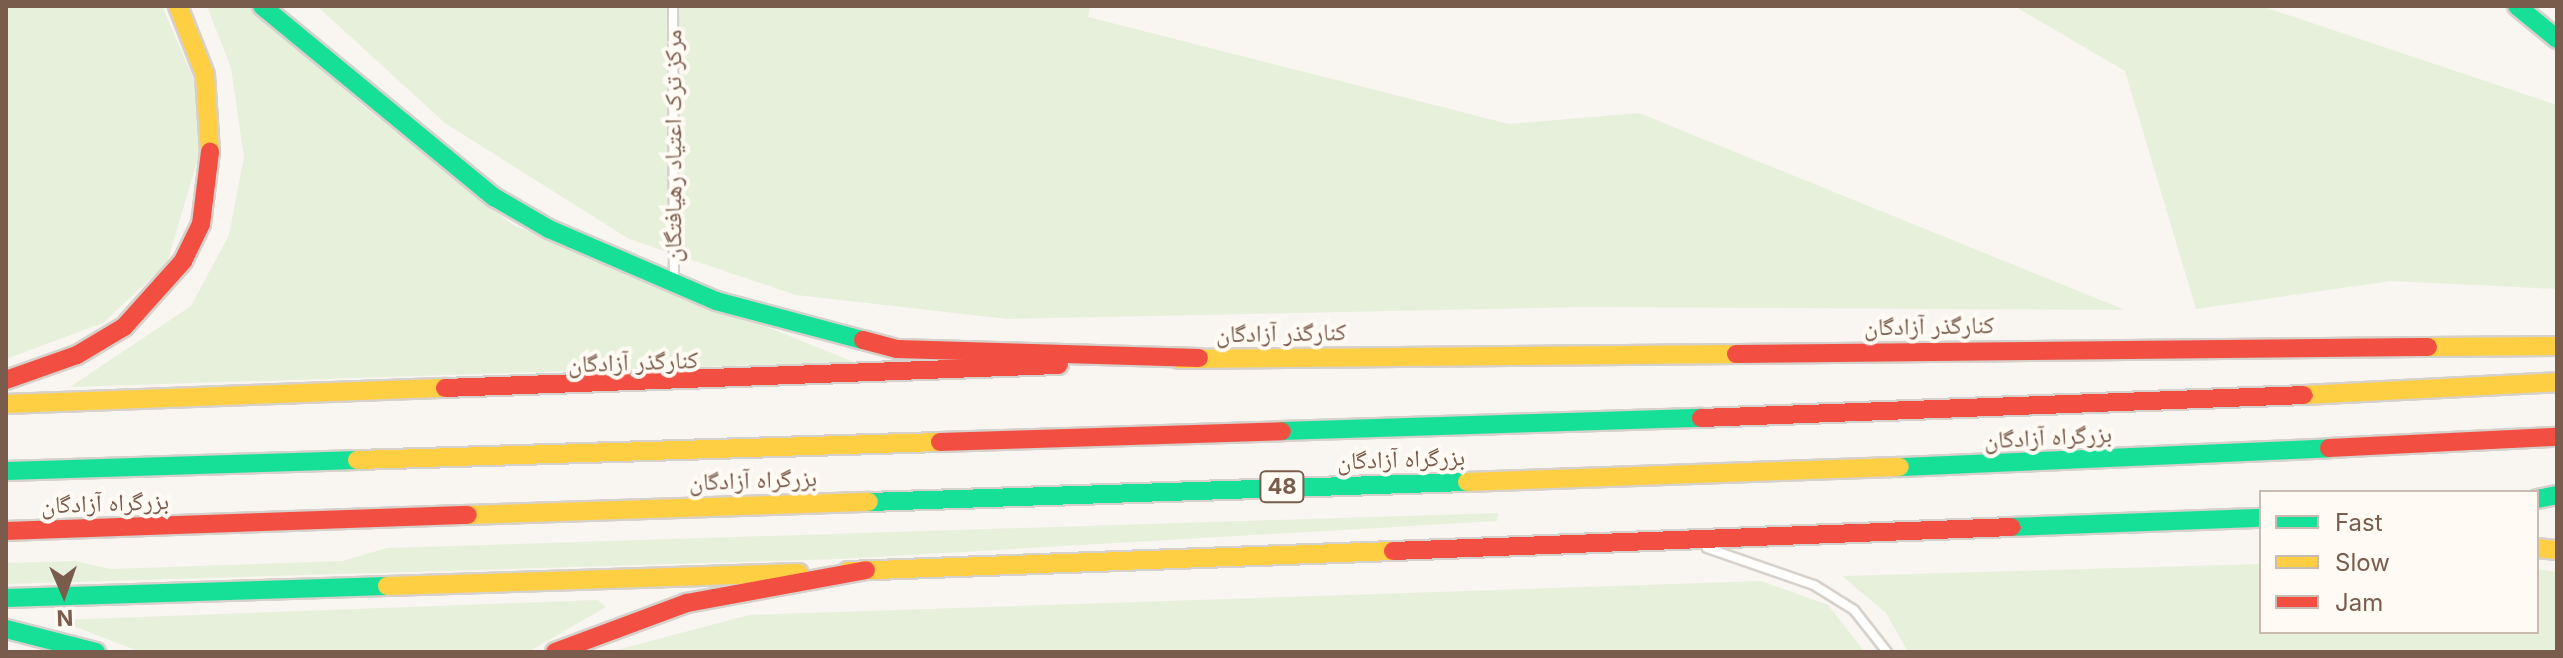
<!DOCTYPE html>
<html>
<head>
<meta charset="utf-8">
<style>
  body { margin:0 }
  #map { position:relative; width:2563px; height:658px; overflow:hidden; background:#f9f5f0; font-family:Inter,"Noto Naskh Arabic",sans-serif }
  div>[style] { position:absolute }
  .green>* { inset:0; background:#e7f0db }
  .roads { filter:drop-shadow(2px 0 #d7d1cb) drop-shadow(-2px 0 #d7d1cb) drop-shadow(0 2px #d7d1cb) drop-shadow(0 -2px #d7d1cb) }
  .lane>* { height:8px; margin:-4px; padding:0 4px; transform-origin:4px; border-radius:4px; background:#fefefd }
  .fast>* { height:18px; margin:-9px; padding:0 9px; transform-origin:9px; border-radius:9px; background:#16e098 }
  .slow>* { height:18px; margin:-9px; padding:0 9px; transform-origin:9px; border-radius:9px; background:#ffcf43 }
  .jam>* { height:18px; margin:-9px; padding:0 9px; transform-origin:9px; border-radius:9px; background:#f24e42 }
  span { translate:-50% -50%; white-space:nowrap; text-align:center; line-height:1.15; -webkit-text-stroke:8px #fffaf3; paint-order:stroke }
  .shield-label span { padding:2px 6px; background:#fffaf3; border:2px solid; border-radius:6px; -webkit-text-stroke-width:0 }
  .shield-label { font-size:22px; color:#7a5c4d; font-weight:700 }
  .street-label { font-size:24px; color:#7a5c4d }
  .frame { position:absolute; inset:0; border:8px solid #7a5c4d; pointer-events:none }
  .legend { position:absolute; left:2259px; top:490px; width:280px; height:144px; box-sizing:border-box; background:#fffaf3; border:2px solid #cabbb1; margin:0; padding:10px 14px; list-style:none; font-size:24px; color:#7a5c4d }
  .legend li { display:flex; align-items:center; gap:16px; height:40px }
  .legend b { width:40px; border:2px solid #cabbb1 }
  .north { position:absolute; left:24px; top:554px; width:80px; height:80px; -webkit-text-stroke:6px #fffaf3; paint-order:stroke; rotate:178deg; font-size:22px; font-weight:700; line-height:32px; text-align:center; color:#7a5c4d }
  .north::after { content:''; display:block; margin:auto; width:28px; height:36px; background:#7a5c4d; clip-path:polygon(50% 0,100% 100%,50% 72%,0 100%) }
</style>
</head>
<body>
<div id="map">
  <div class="green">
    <i style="clip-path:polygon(6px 6px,162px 6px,197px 87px,202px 145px,167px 263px,103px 323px,6px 359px)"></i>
    <i style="clip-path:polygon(207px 6px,252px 6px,362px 105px,513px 225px,854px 362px,70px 387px,191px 306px,229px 235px,244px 157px,231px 68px)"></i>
    <i style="clip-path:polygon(317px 6px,1090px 6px,1088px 17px,1509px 124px,1639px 113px,2125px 310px,1582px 307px,1008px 319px,796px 295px,629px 239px,445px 123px)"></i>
    <i style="clip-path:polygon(2014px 6px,2261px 6px,2557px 105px,2557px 289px,2391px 281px,2196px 309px,2125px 71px)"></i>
    <i style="clip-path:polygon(1498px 513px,1497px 521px,840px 559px,6px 584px,6px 563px,75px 561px,111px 569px,342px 561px,387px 548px)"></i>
    <i style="clip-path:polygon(2261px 564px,2261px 632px,2537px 632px,2537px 569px,2557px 572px,2557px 652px,1908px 652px,1886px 613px,1842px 576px)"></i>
    <i style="clip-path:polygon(1761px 581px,1828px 605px,1865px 652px,609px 652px,749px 615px)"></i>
    <i style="clip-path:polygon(598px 600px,606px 607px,528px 652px,141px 652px,57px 620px)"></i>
  </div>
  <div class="roads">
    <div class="lane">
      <i style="left:673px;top:6px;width:270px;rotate:89.8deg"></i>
      <i style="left:1707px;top:548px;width:113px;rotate:19.1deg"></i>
      <i style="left:1814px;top:585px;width:47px;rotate:32deg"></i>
      <i style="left:1854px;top:610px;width:53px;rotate:51.8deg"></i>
    </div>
    <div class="fast">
      <i style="left:262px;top:6px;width:301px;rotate:39.5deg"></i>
      <i style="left:494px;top:197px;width:64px;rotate:30.2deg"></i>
      <i style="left:549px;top:229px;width:182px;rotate:23.3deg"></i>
      <i style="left:716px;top:301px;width:152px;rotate:14.9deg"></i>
      <i style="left:2517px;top:6px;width:52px;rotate:39.5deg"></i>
      <i style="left:1282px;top:431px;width:419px;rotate:-1.8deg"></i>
      <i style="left:1900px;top:467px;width:429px;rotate:-2.5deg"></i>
      <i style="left:6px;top:471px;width:351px;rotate:-1.8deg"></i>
      <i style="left:2537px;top:499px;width:20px;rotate:-11deg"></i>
      <i style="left:869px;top:502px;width:598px;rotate:-1.92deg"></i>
      <i style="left:2012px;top:527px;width:249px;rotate:-2.1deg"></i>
      <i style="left:6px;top:598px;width:381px;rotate:-1.8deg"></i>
      <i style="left:6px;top:629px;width:93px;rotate:14.3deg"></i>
    </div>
    <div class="slow">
      <i style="left:178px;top:6px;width:74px;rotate:68.6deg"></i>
      <i style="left:205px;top:75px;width:77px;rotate:86.3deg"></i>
      <i style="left:2428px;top:347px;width:129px;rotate:-0.4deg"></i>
      <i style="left:1179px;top:359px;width:557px;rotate:-0.51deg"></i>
      <i style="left:2304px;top:395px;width:253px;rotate:-2.9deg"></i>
      <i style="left:6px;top:404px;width:439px;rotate:-2.1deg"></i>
      <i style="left:357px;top:460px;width:583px;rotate:-1.77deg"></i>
      <i style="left:1467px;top:482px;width:433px;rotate:-2deg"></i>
      <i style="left:468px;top:515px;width:401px;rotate:-1.9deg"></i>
      <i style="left:2537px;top:548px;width:20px;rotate:6deg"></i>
      <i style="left:848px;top:571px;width:545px;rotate:-2.1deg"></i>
      <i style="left:387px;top:586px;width:412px;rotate:-1.8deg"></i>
    </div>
    <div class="jam">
      <i style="left:863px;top:340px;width:35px;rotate:15deg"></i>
      <i style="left:897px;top:349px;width:302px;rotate:1.7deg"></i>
      <i style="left:1736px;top:354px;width:692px;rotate:-0.58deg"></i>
      <i style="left:6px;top:380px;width:75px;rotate:-19.4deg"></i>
      <i style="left:77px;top:355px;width:55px;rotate:-30.8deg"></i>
      <i style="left:124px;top:327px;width:89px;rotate:-48.2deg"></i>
      <i style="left:183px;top:261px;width:41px;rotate:-64.1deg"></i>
      <i style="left:201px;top:224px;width:73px;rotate:-82.9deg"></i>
      <i style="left:445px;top:388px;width:614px;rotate:-2.15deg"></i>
      <i style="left:1701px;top:418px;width:603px;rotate:-2.18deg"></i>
      <i style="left:940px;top:442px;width:342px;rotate:-1.8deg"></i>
      <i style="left:2329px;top:448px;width:228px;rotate:-2.8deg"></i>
      <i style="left:6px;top:531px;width:462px;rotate:-2deg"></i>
      <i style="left:1393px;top:551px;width:619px;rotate:-2.22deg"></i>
      <i style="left:555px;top:652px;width:141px;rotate:-20.4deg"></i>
      <i style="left:687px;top:603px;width:182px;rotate:-10.4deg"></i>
    </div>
  </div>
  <div class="shield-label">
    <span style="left:1282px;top:487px">48</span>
  </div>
  <div class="street-label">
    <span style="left:673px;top:146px;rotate:-90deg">مرکز ترک اعتیاد رهیافتگان</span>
    <span style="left:1929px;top:326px;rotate:-1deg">کنارگذر آزادگان</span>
    <span style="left:1281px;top:333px;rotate:-1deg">کنارگذر آزادگان</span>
    <span style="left:633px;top:362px;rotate:-2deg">کنارگذر آزادگان</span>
    <span style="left:2048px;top:437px;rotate:-3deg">بزرگراه آزادگان</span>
    <span style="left:1401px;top:459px;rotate:-2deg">بزرگراه آزادگان</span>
    <span style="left:753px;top:480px;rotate:-2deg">بزرگراه آزادگان</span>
    <span style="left:105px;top:503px;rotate:-2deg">بزرگراه آزادگان</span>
  </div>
  <div class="frame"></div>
  <ul class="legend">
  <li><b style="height:10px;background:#16e098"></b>Fast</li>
  <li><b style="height:10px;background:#ffcf43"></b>Slow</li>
  <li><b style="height:10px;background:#f24e42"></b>Jam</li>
  </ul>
  <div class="north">N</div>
</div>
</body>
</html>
